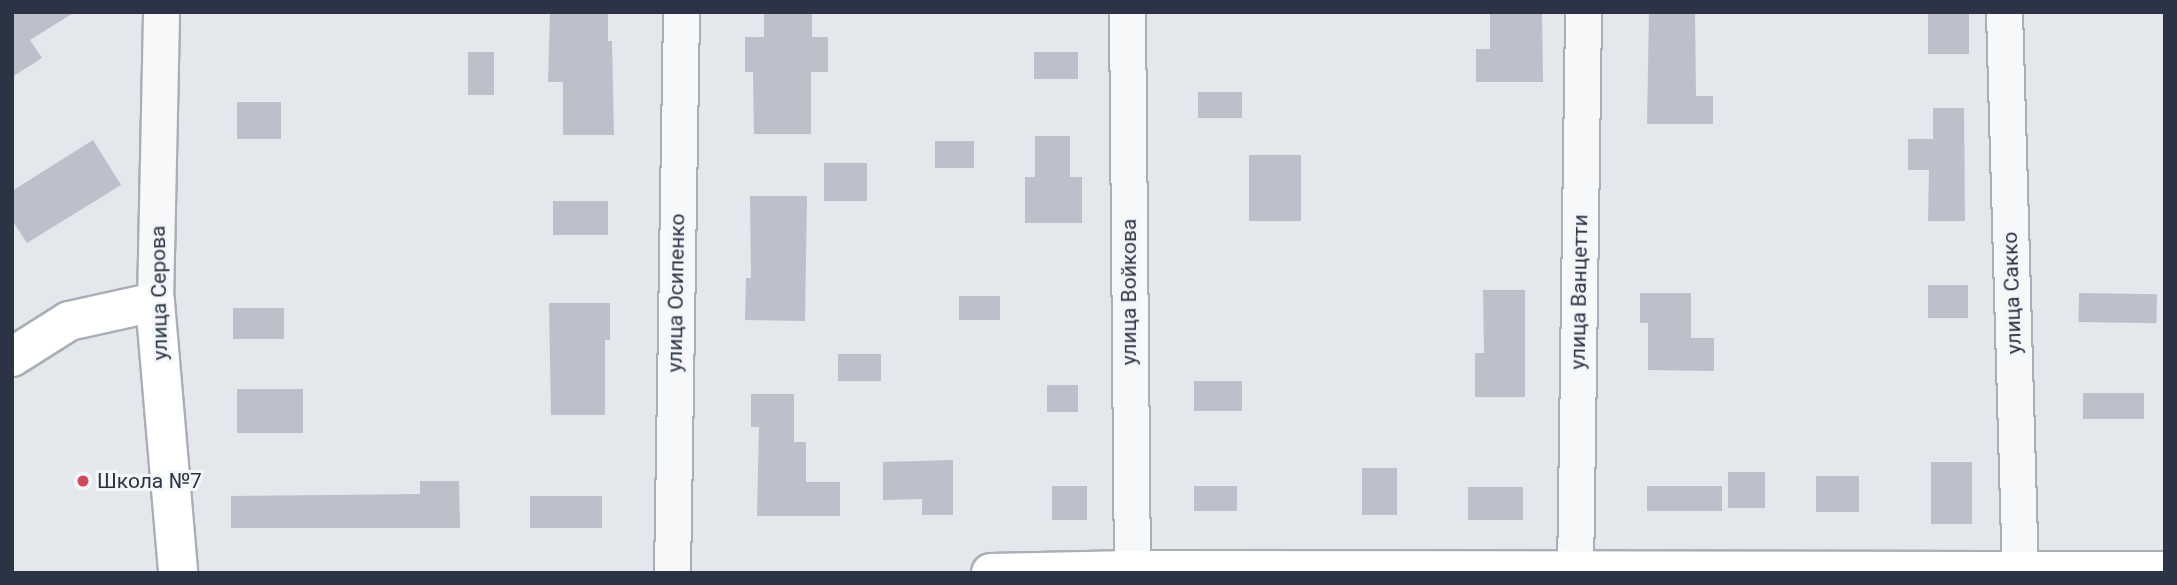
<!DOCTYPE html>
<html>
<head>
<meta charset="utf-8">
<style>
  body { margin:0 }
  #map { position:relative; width:2177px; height:585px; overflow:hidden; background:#e4e7ec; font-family:Roboto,sans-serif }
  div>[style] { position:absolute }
  .building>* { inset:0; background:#bbc0ca; transform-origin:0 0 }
  .roads { filter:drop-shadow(2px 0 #a9aeb7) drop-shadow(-2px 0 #a9aeb7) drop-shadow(0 2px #a9aeb7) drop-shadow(0 -2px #a9aeb7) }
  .street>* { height:35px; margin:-17.5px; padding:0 17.5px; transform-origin:17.5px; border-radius:17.5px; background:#f7f8fa }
  .secondary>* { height:38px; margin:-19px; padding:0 19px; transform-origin:19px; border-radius:19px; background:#fff }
  .dots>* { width:19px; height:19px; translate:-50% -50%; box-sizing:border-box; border:4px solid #f4f6f9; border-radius:50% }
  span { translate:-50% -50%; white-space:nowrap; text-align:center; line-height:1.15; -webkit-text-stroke:6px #f4f6f9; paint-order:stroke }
  .street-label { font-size:21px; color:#2b3445 }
  .poi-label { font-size:21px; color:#2b3445 }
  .left { translate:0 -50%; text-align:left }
  .frame { position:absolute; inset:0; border:14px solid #2b3445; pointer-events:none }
</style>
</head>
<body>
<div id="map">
  <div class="building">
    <i style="clip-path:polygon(12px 12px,75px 12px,30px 40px,42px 58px,12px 77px)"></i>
    <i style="clip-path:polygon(550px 12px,608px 12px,608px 41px,612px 41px,614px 135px,563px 135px,563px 82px,548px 82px)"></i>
    <i style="clip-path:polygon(764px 12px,812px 12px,812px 37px,828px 37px,828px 72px,811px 72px,811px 134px,754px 134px,753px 72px,745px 72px,745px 37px,764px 37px)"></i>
    <i style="clip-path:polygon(1490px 12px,1542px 12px,1543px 82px,1476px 82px,1476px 49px,1490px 49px)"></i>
    <i style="clip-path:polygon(1649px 12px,1695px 12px,1696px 96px,1713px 96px,1713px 124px,1647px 124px)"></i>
    <i style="left:1928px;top:12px;width:41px;height:42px"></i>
    <i style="left:468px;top:52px;width:26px;height:43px"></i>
    <i style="left:1034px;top:52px;width:44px;height:27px"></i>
    <i style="left:1198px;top:92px;width:44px;height:26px"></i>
    <i style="left:237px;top:102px;width:44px;height:37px"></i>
    <i style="clip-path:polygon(1933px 108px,1964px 108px,1965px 221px,1928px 221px,1929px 170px,1908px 170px,1908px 139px,1933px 139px)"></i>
    <i style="clip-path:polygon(1035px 136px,1070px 136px,1070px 177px,1082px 177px,1082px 223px,1025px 223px,1025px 177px,1035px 177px)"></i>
    <i style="clip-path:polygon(93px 140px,121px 185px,27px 243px,12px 220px,12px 191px)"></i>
    <i style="left:935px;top:141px;width:39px;height:27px"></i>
    <i style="left:1249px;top:155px;width:52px;height:66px"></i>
    <i style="left:824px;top:163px;width:43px;height:38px"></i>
    <i style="clip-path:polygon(750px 196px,807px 196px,805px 321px,745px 320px,746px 278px,751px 278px)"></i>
    <i style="left:553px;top:201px;width:55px;height:34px"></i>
    <i style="left:1928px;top:285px;width:40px;height:33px"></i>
    <i style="clip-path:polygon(1483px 290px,1525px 290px,1525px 397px,1475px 397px,1475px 353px,1484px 353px)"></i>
    <i style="clip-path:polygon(1640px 293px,1691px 293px,1691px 338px,1714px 338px,1714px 371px,1648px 370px,1648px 323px,1640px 323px)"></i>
    <i style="left:2079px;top:293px;width:78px;height:29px;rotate:1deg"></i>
    <i style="left:959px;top:296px;width:41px;height:24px"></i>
    <i style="clip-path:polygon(549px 303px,610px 303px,610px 340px,605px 340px,605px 415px,551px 415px)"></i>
    <i style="left:284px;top:308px;width:31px;height:51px;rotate:90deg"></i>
    <i style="left:838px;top:354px;width:43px;height:27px"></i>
    <i style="left:1242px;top:381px;width:30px;height:48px;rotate:90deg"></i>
    <i style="left:1047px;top:385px;width:31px;height:27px"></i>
    <i style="left:237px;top:389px;width:66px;height:44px"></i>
    <i style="left:2083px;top:393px;width:61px;height:26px"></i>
    <i style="clip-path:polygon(751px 394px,794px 394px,794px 442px,806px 442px,806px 482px,840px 482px,840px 516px,757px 516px,759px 427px,751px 427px)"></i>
    <i style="clip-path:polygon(953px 460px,953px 515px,922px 515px,922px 499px,883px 500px,883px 462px)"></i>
    <i style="left:1931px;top:462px;width:41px;height:62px"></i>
    <i style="left:1362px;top:468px;width:35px;height:47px"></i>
    <i style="left:1728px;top:472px;width:37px;height:36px"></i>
    <i style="left:1816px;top:476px;width:43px;height:36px"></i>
    <i style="clip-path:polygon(420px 481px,459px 481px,460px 528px,231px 528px,231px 496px,420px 494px)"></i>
    <i style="left:1052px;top:486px;width:35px;height:34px"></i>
    <i style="left:1194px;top:486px;width:43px;height:25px"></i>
    <i style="left:1647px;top:486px;width:75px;height:25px"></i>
    <i style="left:1468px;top:487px;width:55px;height:33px"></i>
    <i style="left:530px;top:496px;width:72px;height:32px"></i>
  </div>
  <div class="roads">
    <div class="street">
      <i style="left:1127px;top:12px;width:561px;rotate:89.49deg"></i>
      <i style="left:2004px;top:12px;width:561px;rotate:88.37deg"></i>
      <i style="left:155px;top:302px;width:290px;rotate:-88.8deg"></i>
      <i style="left:672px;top:573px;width:561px;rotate:-89.08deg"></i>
      <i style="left:1575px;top:573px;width:561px;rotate:-89.18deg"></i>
    </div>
    <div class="secondary">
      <i style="left:12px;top:357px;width:67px;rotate:-32.3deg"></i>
      <i style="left:69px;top:321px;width:88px;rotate:-12.5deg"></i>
      <i style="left:155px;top:302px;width:272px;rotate:85.1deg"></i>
      <i style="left:991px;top:573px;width:141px;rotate:-1.2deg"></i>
      <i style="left:1132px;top:570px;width:1033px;rotate:0.06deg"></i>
    </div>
  </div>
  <div class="dots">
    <i style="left:83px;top:481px;background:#d1495b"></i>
  </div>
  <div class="street-label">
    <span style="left:1129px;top:292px;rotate:-90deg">улица Войкова</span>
    <span style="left:1579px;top:292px;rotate:-89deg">улица Ванцетти</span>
    <span style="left:159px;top:293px;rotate:-91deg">улица Серова</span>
    <span style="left:676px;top:293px;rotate:-89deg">улица Осипенко</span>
    <span style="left:2012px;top:293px;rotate:-92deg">улица Сакко</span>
  </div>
  <div class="poi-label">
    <span class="left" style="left:97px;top:481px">Школа №7</span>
  </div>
  <div class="frame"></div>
</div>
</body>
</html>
